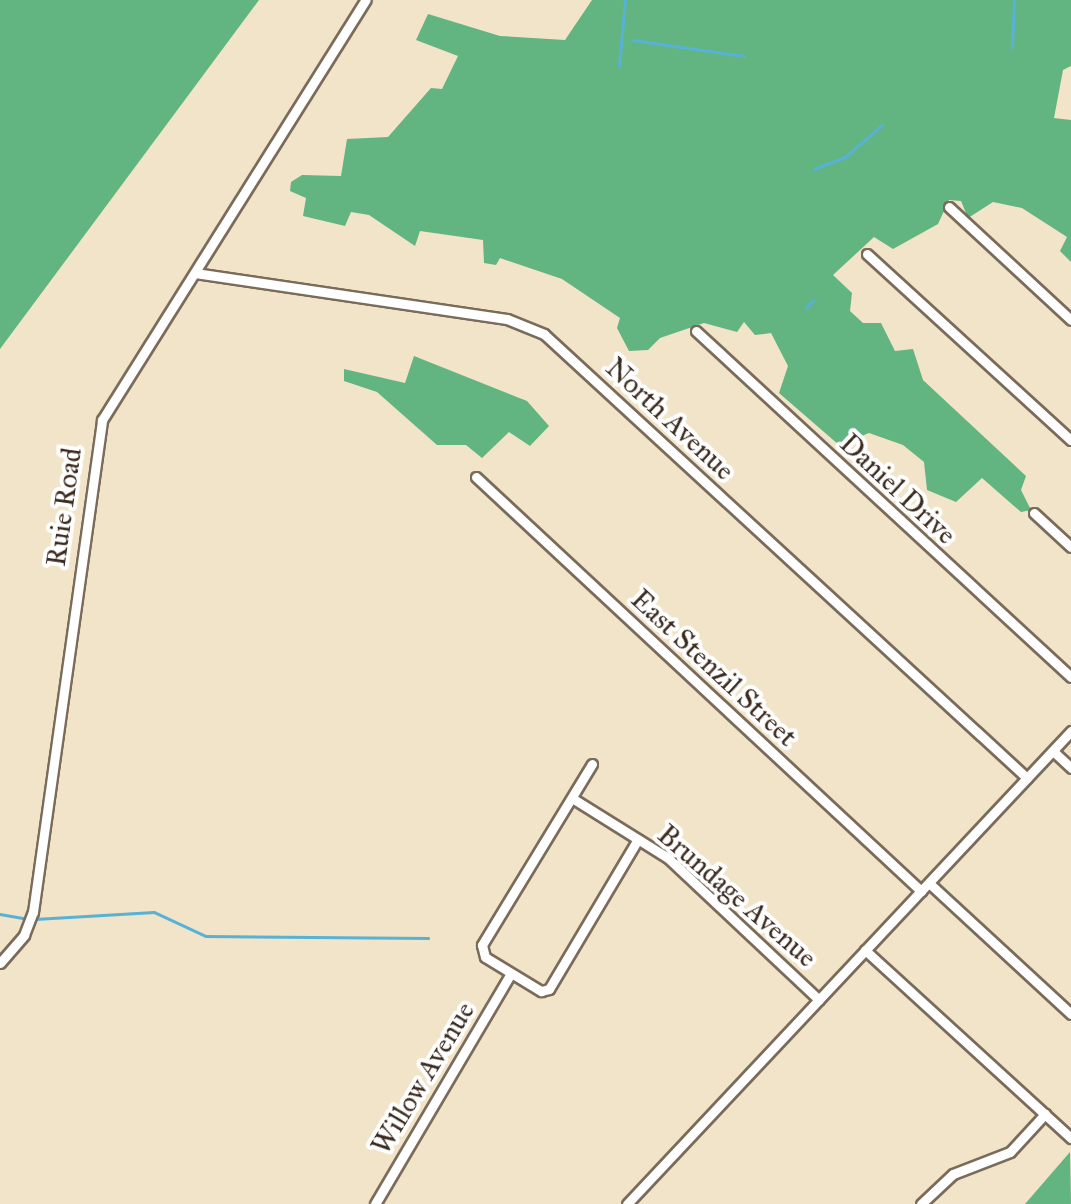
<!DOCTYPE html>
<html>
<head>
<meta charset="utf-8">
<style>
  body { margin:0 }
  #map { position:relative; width:1071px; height:1204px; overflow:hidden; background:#f1e4c9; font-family:"IM FELL Great Primer",serif }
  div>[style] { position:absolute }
  .forest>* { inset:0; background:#62b480 }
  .stream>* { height:2.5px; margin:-1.25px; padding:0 1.25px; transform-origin:1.25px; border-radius:1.25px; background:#58b2d6 }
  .roads { filter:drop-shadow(2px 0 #7b6b5a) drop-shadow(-2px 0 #7b6b5a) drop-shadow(0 2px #7b6b5a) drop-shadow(0 -2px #7b6b5a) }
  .minor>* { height:9px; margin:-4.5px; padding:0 4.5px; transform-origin:4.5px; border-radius:4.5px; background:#fff }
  span { translate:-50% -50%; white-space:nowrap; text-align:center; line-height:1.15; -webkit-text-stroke:8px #fff; paint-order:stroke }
  .street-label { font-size:28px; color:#3b2a1e }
</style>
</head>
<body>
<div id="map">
  <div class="forest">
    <i style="clip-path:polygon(0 0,259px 0,0 349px)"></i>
    <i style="clip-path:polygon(592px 0,1071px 0,1071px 66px,1063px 70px,1054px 118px,1071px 120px,1071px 262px,1060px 251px,1067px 237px,1022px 208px,993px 202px,968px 218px,961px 201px,949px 200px,938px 224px,893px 249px,874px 237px,833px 275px,852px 293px,850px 311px,863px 323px,881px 323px,895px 351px,913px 349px,923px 380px,1026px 476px,1021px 490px,1031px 510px,1021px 512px,982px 478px,956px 502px,927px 490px,924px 462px,903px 445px,869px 433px,839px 445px,779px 393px,788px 366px,771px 333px,755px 335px,744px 322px,737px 332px,704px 323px,660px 338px,648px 350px,629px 351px,617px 328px,620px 318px,562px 279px,500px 258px,496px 265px,484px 263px,483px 240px,420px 231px,415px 246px,369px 215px,351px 212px,345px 226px,303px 216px,306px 198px,290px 191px,291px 182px,302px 175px,341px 176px,347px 139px,388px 137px,431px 88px,442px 89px,458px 56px,416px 40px,428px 14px,500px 36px,565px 40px)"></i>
    <i style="clip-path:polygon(414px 356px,527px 401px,549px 426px,530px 446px,509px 432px,482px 458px,466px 445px,437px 445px,377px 392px,344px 381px,344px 369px,405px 383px)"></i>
    <i style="clip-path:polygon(1070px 1152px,1071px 1204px,1025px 1204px)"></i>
  </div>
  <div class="stream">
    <i style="left:632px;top:40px;width:113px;rotate:8.1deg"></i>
    <i style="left:1012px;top:48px;width:48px;rotate:-87.6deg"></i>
    <i style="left:619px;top:66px;width:66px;rotate:-84.8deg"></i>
    <i style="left:814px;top:169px;width:33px;rotate:-21deg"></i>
    <i style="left:845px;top:157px;width:49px;rotate:-40.9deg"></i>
    <i style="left:806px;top:308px;width:10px;rotate:-45deg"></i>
    <i style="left:0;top:914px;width:27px;rotate:10deg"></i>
    <i style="left:35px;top:919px;width:119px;rotate:-3.4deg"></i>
    <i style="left:154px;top:912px;width:57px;rotate:24.8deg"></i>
    <i style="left:206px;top:936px;width:222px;rotate:0.5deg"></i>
  </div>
  <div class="roads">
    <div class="minor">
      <i style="left:949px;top:207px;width:166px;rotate:42.8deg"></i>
      <i style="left:867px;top:254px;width:276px;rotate:42.4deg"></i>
      <i style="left:195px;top:273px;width:315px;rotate:8.4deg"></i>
      <i style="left:507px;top:319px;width:40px;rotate:22deg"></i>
      <i style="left:544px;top:334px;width:656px;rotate:42.59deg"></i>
      <i style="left:696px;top:331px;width:510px;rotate:42.7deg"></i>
      <i style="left:476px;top:477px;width:608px;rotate:42.93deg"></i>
      <i style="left:1034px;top:513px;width:50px;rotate:42.6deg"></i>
      <i style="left:1053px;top:751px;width:25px;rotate:43deg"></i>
      <i style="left:592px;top:764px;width:212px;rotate:121.3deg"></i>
      <i style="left:482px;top:945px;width:12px;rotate:76deg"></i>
      <i style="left:485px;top:957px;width:66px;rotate:31.3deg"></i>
      <i style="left:541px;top:991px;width:8px;rotate:-14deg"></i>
      <i style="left:549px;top:989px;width:174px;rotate:-59.3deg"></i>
      <i style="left:572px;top:798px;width:113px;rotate:32deg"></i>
      <i style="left:668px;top:858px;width:207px;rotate:43.2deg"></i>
      <i style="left:929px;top:883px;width:193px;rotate:42.7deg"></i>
      <i style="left:865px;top:950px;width:279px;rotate:42.4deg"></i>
      <i style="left:0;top:963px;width:37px;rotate:-49deg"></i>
      <i style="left:24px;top:935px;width:25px;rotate:-69deg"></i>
      <i style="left:33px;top:912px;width:497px;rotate:-82deg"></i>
      <i style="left:102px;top:420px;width:496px;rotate:-57.9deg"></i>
      <i style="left:375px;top:1204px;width:266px;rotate:-59.5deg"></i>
      <i style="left:627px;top:1204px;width:649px;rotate:-46.81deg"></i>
      <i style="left:921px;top:1204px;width:44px;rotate:-43.2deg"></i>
      <i style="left:953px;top:1174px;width:61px;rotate:-21.1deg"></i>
      <i style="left:1010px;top:1152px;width:52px;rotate:-47.4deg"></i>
    </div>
  </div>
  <div class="street-label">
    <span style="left:670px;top:419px;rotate:43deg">North Avenue</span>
    <span style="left:898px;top:489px;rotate:43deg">Daniel Drive</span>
    <span style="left:64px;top:507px;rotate:-82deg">Ruie Road</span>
    <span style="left:714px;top:668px;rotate:43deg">East Stenzil Street</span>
    <span style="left:737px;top:896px;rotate:41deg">Brundage Avenue</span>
    <span style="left:423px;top:1078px;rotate:-59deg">Willow Avenue</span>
  </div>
</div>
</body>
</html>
